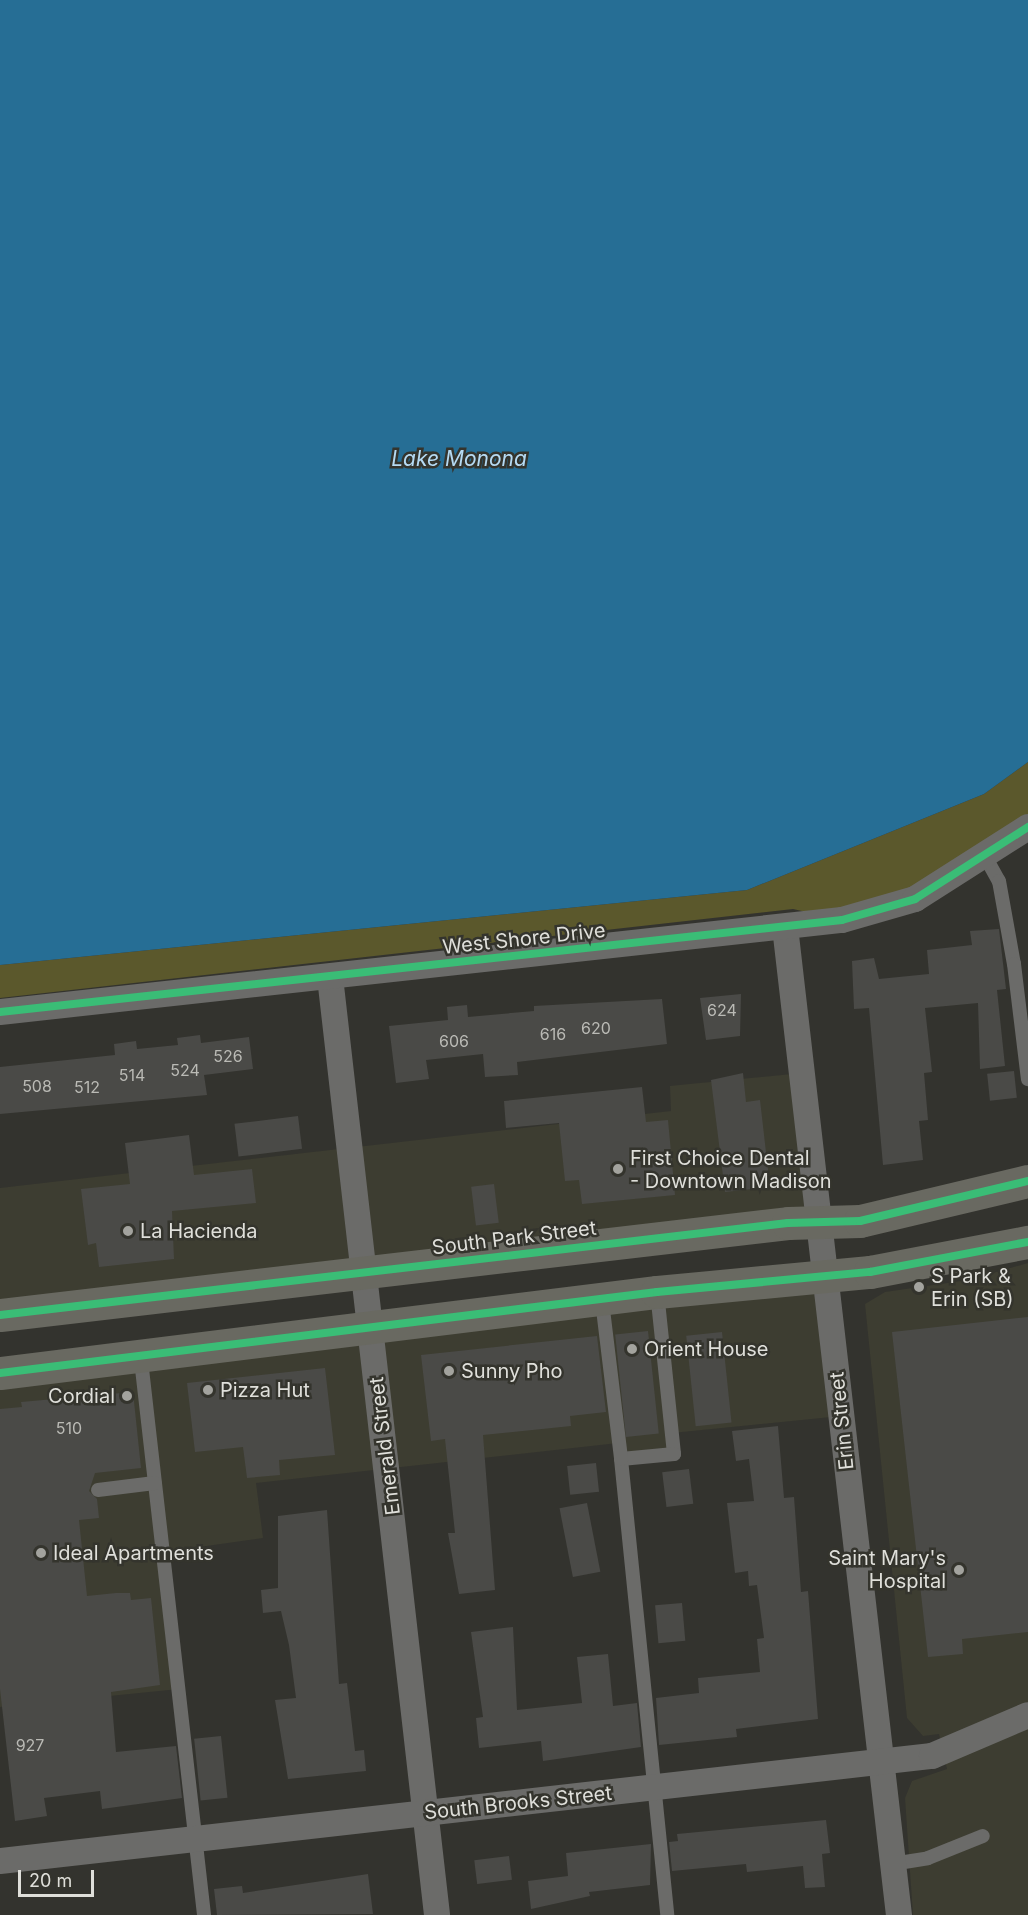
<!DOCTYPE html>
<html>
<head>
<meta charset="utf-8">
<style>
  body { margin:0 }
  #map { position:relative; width:1028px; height:1915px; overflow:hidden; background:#33332e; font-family:Inter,sans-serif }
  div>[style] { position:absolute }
  .built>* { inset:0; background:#3d3d31 }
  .green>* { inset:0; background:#5b582c }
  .water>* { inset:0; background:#266e95 }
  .building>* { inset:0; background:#4a4a47; transform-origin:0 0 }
  .service>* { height:14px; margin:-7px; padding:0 7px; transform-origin:7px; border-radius:7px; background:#6b6b69 }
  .minor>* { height:26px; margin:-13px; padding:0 13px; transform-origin:13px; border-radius:13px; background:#6b6b69 }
  .primary>* { height:33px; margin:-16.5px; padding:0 16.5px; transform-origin:16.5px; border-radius:16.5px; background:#696961 }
  .cycleway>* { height:8px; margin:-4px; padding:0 4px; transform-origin:4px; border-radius:4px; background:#3abd76 }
  .dots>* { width:16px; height:16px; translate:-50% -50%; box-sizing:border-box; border:3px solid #34342d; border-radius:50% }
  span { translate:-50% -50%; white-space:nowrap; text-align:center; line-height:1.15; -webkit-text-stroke:5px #34342d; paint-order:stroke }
  .number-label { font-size:16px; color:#babab5 }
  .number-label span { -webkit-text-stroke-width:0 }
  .street-label { font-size:20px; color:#dfdfda }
  .poi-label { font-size:20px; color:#dfdfda }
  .left { translate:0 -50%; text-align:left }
  .right { translate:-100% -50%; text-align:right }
  .water-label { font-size:21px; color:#b5daf3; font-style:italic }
  .scale { position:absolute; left:18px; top:1870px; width:76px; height:27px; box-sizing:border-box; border:3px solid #dfdfda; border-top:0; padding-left:8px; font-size:18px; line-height:21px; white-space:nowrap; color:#dfdfda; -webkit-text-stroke:4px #34342d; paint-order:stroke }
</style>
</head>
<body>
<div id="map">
  <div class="built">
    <i style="clip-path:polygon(802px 1073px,820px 1223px,0 1314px,0 1188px,671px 1111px,670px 1086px)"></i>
    <i style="clip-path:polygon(1028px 1263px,1028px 1915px,913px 1915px,905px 1798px,912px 1781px,947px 1769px,939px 1734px,923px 1736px,907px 1718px,865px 1304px,885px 1292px,968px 1280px)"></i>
    <i style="clip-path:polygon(825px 1276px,841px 1416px,672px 1433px,674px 1454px,621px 1459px,618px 1443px,256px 1483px,263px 1538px,164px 1552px,179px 1689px,0 1707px,0 1373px)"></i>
  </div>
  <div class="green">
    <i style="clip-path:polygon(1028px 762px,1028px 827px,986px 858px,842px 920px,793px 909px,0 998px,0 965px,747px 890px,984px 794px)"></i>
  </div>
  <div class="water">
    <i style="clip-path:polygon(0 0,1028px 0,1028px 762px,984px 794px,747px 890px,0 965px)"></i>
  </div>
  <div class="building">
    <i style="clip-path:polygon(999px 929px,1006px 989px,997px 990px,1005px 1066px,980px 1069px,978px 1003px,925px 1008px,932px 1072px,924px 1073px,928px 1120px,919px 1121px,923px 1160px,883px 1165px,869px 1008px,854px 1009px,852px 961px,874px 958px,879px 979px,929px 974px,927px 950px,972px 945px,970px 931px)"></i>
    <i style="clip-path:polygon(741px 994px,740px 1036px,706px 1040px,700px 998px)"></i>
    <i style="clip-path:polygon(662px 999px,667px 1044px,517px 1062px,518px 1075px,485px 1077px,483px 1054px,426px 1060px,429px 1079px,396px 1083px,389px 1026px,448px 1020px,447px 1007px,467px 1005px,468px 1017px,534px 1011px,534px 1006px)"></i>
    <i style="clip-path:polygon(200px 1035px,201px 1043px,249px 1037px,253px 1069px,204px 1075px,207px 1095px,0 1114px,0 1067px,115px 1055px,114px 1044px,136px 1041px,137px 1049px,178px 1045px,177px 1038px)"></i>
    <i style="left:1014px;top:1071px;width:27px;height:27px;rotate:84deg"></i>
    <i style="clip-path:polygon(743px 1073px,746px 1102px,760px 1100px,770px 1187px,725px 1192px,711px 1080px)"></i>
    <i style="clip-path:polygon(642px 1087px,646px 1122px,668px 1120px,675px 1195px,582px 1204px,579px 1180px,565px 1181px,559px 1123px,506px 1128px,504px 1101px)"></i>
    <i style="left:298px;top:1116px;width:33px;height:64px;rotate:83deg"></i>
    <i style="clip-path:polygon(189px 1135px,194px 1175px,252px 1169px,256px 1203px,172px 1211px,174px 1259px,99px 1267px,96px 1243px,88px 1245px,81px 1189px,130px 1184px,125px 1143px)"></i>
    <i style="left:494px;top:1184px;width:39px;height:23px;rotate:83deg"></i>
    <i style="clip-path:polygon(1028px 1317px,1028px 1632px,962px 1639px,963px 1654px,928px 1657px,892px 1332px)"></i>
    <i style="left:648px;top:1331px;width:103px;height:33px;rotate:84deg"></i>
    <i style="left:722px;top:1332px;width:91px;height:36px;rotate:84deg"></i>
    <i style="clip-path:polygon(597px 1336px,606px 1412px,570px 1416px,571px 1426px,483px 1435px,495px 1590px,459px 1594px,448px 1533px,455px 1533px,445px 1439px,431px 1441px,421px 1355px)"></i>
    <i style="clip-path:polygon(325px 1368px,335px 1455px,279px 1460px,280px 1475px,247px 1478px,243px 1447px,195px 1452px,187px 1383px)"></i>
    <i style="clip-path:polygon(133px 1392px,141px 1468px,95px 1473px,89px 1491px,97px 1499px,99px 1518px,79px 1520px,87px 1596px,116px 1593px,130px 1593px,131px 1600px,151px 1598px,160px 1685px,111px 1692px,116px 1752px,176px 1746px,182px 1798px,102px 1809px,100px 1791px,44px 1798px,47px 1816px,15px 1821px,0 1689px,0 1409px,22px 1407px,21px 1402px)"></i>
    <i style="clip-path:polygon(778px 1426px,784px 1498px,794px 1497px,801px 1592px,808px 1591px,818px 1719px,736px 1729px,737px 1737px,659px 1745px,656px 1698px,699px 1693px,698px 1678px,760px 1672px,757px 1639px,764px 1638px,757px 1585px,749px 1586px,748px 1571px,735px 1573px,727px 1503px,754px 1501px,749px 1459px,736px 1461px,732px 1431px)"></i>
    <i style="left:596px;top:1463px;width:29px;height:29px;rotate:84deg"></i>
    <i style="left:689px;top:1469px;width:35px;height:27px;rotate:83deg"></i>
    <i style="left:587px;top:1503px;width:70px;height:28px;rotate:79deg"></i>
    <i style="clip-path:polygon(327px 1510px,339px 1684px,347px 1683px,355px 1751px,364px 1750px,366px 1771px,288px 1779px,275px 1700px,296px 1698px,289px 1645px,281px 1611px,263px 1613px,261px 1590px,278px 1588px,278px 1516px)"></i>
    <i style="left:682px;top:1603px;width:38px;height:27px;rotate:85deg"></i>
    <i style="clip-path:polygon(513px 1627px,517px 1710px,582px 1703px,577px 1657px,608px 1654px,613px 1706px,637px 1703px,641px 1747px,543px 1761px,541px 1741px,479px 1748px,476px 1718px,483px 1717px,471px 1632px)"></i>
    <i style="left:221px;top:1736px;width:62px;height:27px;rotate:84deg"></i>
    <i style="clip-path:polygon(826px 1820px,830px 1853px,822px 1854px,825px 1887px,805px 1888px,803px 1866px,747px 1872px,746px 1864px,672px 1871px,669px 1842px,678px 1841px,677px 1834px)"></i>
    <i style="clip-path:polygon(651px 1844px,650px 1885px,589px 1892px,590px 1896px,531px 1909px,528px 1881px,568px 1876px,566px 1853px)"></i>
    <i style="left:509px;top:1856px;width:24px;height:35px;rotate:83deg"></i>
    <i style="clip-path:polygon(368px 1874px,373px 1914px,217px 1915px,214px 1889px,242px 1886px,243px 1893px)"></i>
  </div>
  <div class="service">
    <i style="left:986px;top:858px;width:26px;rotate:61deg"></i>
    <i style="left:999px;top:881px;width:84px;rotate:79.8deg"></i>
    <i style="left:1014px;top:964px;width:116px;rotate:83.1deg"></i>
    <i style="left:657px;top:1292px;width:163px;rotate:84deg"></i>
    <i style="left:674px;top:1454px;width:53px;rotate:174.6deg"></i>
    <i style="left:621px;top:1459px;width:458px;rotate:84.2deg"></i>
    <i style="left:602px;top:1301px;width:159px;rotate:83.1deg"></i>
    <i style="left:141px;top:1360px;width:559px;rotate:83.52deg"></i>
    <i style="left:98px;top:1490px;width:57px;rotate:-7deg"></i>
    <i style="left:892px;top:1864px;width:36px;rotate:-9deg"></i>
    <i style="left:928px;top:1858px;width:59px;rotate:-21.8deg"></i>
  </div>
  <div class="minor">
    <i style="left:785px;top:927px;width:995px;rotate:83.42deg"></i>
    <i style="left:330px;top:977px;width:944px;rotate:83.49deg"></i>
    <i style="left:0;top:1012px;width:847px;rotate:-6.24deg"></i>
    <i style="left:842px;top:920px;width:76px;rotate:-16deg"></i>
    <i style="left:915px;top:899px;width:134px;rotate:-32.5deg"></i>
    <i style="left:0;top:1861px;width:938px;rotate:-6.43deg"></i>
    <i style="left:932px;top:1756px;width:104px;rotate:-23.1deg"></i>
  </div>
  <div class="primary">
    <i style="left:0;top:1315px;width:793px;rotate:-6.66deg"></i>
    <i style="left:788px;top:1223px;width:72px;rotate:-1.6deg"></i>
    <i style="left:860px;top:1221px;width:173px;rotate:-13.4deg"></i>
    <i style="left:0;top:1373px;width:662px;rotate:-7.03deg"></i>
    <i style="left:657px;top:1292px;width:214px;rotate:-5.4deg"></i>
    <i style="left:870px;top:1272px;width:161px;rotate:-10.8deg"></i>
  </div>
  <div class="cycleway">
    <i style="left:0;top:1012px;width:847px;rotate:-6.24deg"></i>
    <i style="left:842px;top:920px;width:76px;rotate:-16deg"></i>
    <i style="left:915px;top:899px;width:134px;rotate:-32.5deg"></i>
    <i style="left:0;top:1315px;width:793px;rotate:-6.66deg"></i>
    <i style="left:788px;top:1223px;width:72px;rotate:-1.6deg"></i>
    <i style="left:860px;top:1221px;width:173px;rotate:-13.4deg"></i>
    <i style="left:0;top:1373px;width:662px;rotate:-7.03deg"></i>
    <i style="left:657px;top:1292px;width:214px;rotate:-5.4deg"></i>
    <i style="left:870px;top:1272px;width:161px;rotate:-10.8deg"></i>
  </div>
  <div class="dots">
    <i style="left:618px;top:1169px;background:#a3a39e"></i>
    <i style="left:128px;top:1231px;background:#a3a39e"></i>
    <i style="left:919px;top:1287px;background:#a3a39e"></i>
    <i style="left:632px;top:1349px;background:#a3a39e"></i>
    <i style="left:449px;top:1371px;background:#a3a39e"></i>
    <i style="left:208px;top:1390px;background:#a3a39e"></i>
    <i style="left:127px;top:1396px;background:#a3a39e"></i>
    <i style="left:41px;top:1553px;background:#a3a39e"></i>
    <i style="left:959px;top:1570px;background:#a3a39e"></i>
  </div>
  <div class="number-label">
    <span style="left:722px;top:1010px">624</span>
    <span style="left:596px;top:1028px">620</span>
    <span style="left:553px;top:1034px">616</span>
    <span style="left:454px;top:1041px">606</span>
    <span style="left:228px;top:1056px">526</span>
    <span style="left:185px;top:1070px">524</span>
    <span style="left:132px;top:1075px">514</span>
    <span style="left:37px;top:1086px">508</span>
    <span style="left:87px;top:1087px">512</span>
    <span style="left:69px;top:1428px">510</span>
    <span style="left:30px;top:1745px">927</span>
  </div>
  <div class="street-label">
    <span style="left:524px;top:939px;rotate:-6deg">West Shore Drive</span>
    <span style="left:514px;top:1238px;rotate:-7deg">South Park Street</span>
    <span style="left:842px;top:1421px;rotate:-96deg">Erin Street</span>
    <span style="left:385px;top:1446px;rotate:-97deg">Emerald Street</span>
    <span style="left:518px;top:1803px;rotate:-6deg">South Brooks Street</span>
  </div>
  <div class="poi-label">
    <span class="left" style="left:630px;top:1170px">First Choice Dental<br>- Downtown Madison</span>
    <span class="left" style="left:140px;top:1231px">La Hacienda</span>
    <span class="left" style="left:931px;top:1288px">S Park &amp;<br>Erin (SB)</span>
    <span class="left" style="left:644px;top:1349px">Orient House</span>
    <span class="left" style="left:461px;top:1371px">Sunny Pho</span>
    <span class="left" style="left:220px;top:1390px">Pizza Hut</span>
    <span class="right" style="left:115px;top:1396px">Cordial</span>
    <span class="left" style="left:53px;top:1553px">Ideal Apartments</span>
    <span class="right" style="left:946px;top:1570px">Saint Mary's<br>Hospital</span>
  </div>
  <div class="water-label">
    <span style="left:459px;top:459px">Lake Monona</span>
  </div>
  <div class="scale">20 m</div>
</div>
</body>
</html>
